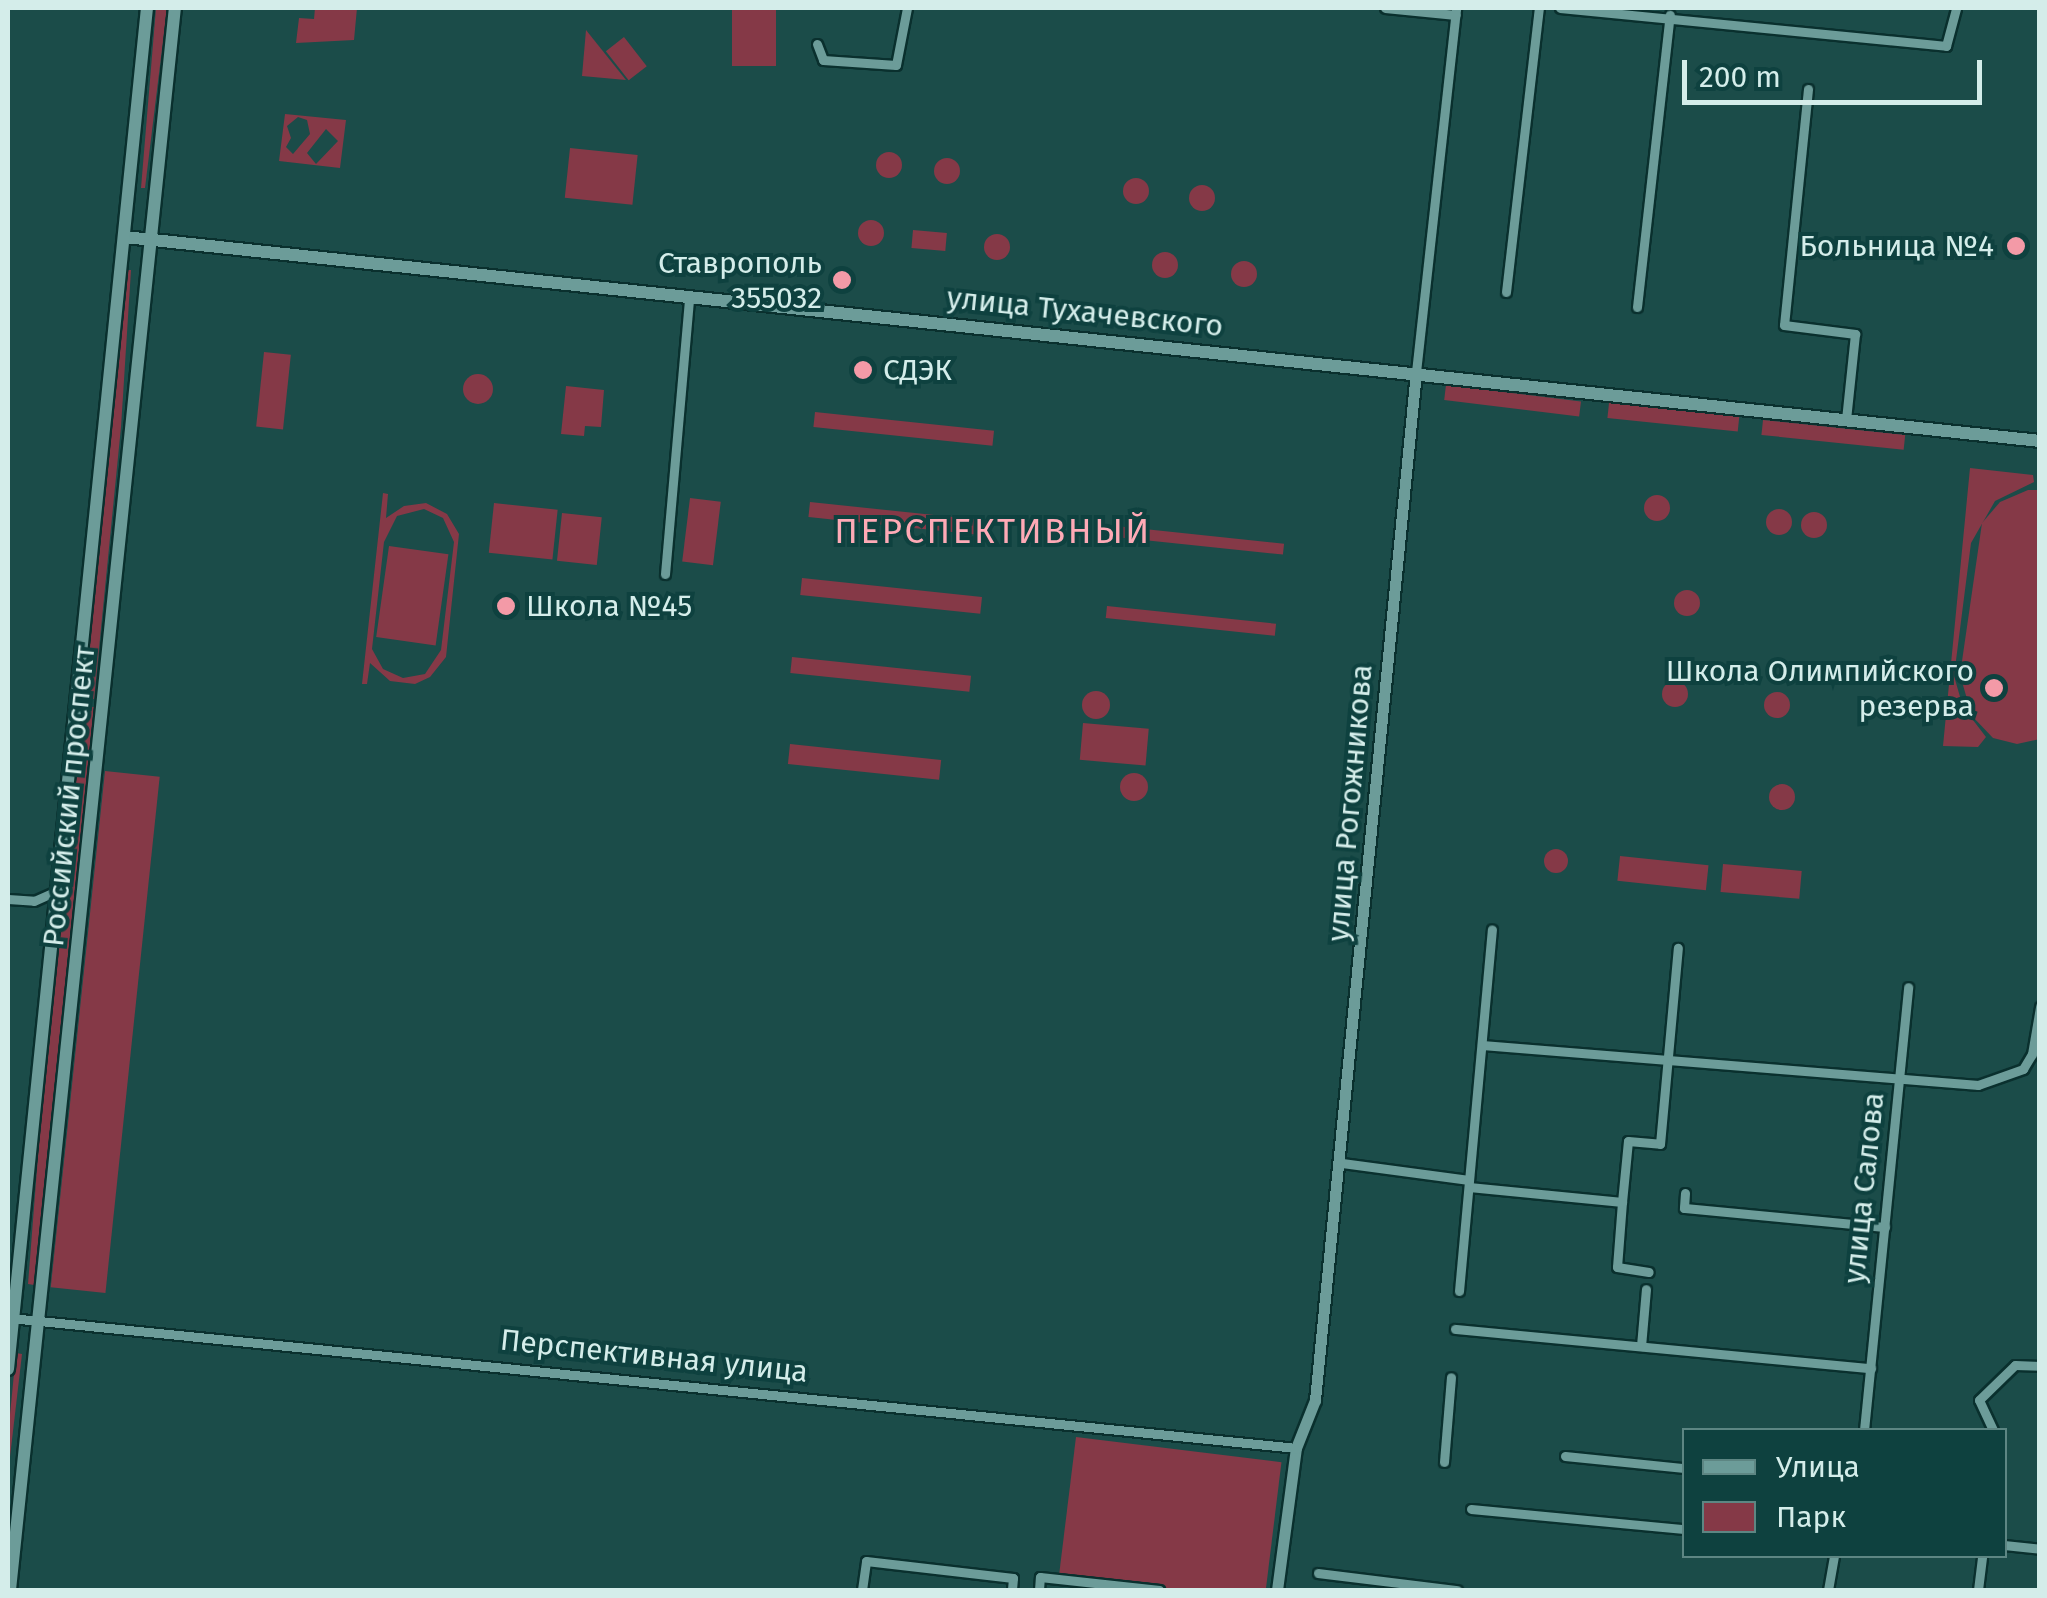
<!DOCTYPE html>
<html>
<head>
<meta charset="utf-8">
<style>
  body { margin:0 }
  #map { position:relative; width:2047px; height:1598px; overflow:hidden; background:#1b4c49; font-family:"Fira Sans",sans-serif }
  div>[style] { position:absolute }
  .green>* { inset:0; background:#853947; transform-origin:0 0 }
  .round { border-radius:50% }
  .roads { filter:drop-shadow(2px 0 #0a302e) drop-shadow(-2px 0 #0a302e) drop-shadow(0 2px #0a302e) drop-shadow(0 -2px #0a302e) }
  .minor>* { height:9px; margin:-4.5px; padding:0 4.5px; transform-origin:4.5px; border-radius:4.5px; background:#6c9c99 }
  .tertiary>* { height:11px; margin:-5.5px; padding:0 5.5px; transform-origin:5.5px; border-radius:5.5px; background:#6c9c99 }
  .secondary>* { height:12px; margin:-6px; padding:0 6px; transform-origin:6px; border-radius:6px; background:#6c9c99 }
  .dots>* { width:28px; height:28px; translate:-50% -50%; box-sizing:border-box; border:5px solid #0e413f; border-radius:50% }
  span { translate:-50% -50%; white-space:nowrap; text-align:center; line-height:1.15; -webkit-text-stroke:8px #0e413f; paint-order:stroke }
  .poi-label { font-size:30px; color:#d4edea }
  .right { translate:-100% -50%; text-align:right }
  .left { translate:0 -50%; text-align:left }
  .street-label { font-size:30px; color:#d4edea }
  .quarter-label { font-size:35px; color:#feaab6; letter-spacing:2.5px }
  .frame { position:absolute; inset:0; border:10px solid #d4edea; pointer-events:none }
  .legend { position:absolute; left:1682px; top:1428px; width:325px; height:130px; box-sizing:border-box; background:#0e413f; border:2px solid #5d8683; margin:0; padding:12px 18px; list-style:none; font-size:30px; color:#d4edea }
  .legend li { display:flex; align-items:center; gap:20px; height:50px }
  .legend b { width:50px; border:2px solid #5d8683 }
  .scale { position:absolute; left:1682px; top:60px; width:300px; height:45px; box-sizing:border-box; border:5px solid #d4edea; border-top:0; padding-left:12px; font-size:30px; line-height:35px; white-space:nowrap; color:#d4edea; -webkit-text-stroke:8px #0e413f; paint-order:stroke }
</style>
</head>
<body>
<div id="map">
  <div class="green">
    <i style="clip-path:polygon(156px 8px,167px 8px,145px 188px,141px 188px)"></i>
    <i style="clip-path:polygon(315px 8px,357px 8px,354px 40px,296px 43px,299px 18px,314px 19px)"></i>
    <i style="left:732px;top:8px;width:44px;height:58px"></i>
    <i style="clip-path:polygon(586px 30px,626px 80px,582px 76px)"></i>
    <i style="left:624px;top:37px;width:37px;height:23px;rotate:52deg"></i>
    <i style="clip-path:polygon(evenodd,285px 114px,346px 120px,340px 168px,279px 161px,285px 114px,298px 117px,307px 120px,310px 134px,293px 154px,286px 147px,291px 138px,287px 126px,298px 117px,285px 114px,326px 129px,338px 141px,316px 164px,307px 153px,326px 129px)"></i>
    <i style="left:570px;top:148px;width:68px;height:50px;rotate:6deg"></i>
    <i class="round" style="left:876px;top:152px;width:26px;height:26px"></i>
    <i class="round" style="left:934px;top:158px;width:26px;height:26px"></i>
    <i class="round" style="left:1123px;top:178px;width:26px;height:26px"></i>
    <i class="round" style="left:1189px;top:185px;width:26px;height:26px"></i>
    <i class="round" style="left:858px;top:220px;width:26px;height:26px"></i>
    <i style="left:913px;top:230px;width:34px;height:18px;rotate:5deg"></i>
    <i class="round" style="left:984px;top:234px;width:26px;height:26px"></i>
    <i class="round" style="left:1152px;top:252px;width:26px;height:26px"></i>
    <i class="round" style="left:1231px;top:261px;width:26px;height:26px"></i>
    <i style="clip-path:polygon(126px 270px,131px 270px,121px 427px,94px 699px,84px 698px)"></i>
    <i style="left:264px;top:352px;width:27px;height:75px;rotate:6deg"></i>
    <i class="round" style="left:463px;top:374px;width:30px;height:30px"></i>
    <i style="left:1446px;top:385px;width:136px;height:15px;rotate:7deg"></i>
    <i style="clip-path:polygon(566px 386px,604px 390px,601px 427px,585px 426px,584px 436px,561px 434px)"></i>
    <i style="left:1609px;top:403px;width:131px;height:15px;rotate:6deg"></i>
    <i style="left:815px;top:412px;width:180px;height:15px;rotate:6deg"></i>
    <i style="left:1763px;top:420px;width:143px;height:15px;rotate:6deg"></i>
    <i style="clip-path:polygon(1970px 468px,2033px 475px,2034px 482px,1995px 501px,1971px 543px,1954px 676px,1963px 707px,1986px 737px,1978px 747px,1943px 746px)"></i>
    <i style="clip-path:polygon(2028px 490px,2040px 490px,2040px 739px,2017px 744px,1993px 738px,1972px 716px,1960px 675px,1982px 523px,2000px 502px)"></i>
    <i style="clip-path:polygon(evenodd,383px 493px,388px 494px,386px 518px,404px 506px,426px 503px,447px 514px,459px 534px,446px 657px,430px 677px,415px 684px,390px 681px,370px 663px,367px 684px,362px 684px,383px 493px,424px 509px,443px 518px,454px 542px,441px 650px,425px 674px,403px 678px,383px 669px,372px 649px,384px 542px,397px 516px,424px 509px)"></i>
    <i class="round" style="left:1644px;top:495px;width:26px;height:26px"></i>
    <i style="left:690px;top:498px;width:31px;height:64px;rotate:7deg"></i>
    <i style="left:810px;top:502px;width:180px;height:15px;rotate:6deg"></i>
    <i style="left:494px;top:503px;width:64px;height:50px;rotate:6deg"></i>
    <i class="round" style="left:1766px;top:509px;width:26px;height:26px"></i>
    <i class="round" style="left:1801px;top:512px;width:26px;height:26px"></i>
    <i style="left:562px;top:513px;width:40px;height:48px;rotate:6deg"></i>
    <i style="left:1116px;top:526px;width:169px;height:11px;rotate:6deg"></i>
    <i style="left:389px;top:546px;width:60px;height:92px;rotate:8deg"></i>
    <i style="left:802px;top:578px;width:181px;height:17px;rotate:6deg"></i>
    <i class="round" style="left:1674px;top:590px;width:26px;height:26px"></i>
    <i style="left:1107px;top:606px;width:170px;height:12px;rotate:6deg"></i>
    <i style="left:792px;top:657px;width:180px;height:16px;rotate:6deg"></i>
    <i class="round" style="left:1662px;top:681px;width:26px;height:26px"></i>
    <i class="round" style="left:1082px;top:691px;width:28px;height:28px"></i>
    <i class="round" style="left:1764px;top:692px;width:26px;height:26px"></i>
    <i style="clip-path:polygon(84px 706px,94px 707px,34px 1285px,28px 1284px,42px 1105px)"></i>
    <i style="left:1083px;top:723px;width:66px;height:37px;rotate:5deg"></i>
    <i style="left:790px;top:744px;width:152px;height:20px;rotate:6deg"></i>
    <i style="left:105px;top:771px;width:55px;height:519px;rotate:6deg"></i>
    <i class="round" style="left:1120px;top:773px;width:28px;height:28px"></i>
    <i class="round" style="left:1769px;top:784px;width:26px;height:26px"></i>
    <i class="round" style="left:1544px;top:849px;width:24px;height:24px"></i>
    <i style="left:1620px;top:856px;width:89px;height:25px;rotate:6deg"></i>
    <i style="left:1723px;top:864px;width:79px;height:28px;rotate:5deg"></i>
    <i style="clip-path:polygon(16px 1353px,22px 1354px,8px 1474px,8px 1435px)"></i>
    <i style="left:1076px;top:1437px;width:207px;height:139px;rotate:7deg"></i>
  </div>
  <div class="roads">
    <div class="minor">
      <i style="left:1385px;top:8px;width:71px;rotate:5.6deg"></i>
      <i style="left:1560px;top:8px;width:388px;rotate:5.6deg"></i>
      <i style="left:1946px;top:46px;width:39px;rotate:-75deg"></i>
      <i style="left:817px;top:44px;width:17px;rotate:69deg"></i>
      <i style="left:823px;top:60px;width:73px;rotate:3.9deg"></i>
      <i style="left:896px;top:65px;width:58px;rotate:-79.1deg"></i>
      <i style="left:1808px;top:89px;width:237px;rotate:95.8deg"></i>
      <i style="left:1784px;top:325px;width:72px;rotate:7.2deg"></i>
      <i style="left:1855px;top:334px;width:86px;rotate:96deg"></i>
      <i style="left:1506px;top:292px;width:286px;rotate:-83.4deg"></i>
      <i style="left:1637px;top:307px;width:294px;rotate:-83.6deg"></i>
      <i style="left:1416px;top:372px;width:366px;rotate:-83.7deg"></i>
      <i style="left:665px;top:574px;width:278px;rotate:-85deg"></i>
      <i style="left:8px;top:899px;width:26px;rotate:4deg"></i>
      <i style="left:34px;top:901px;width:24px;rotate:-24deg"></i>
      <i style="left:1482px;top:1045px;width:498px;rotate:4.6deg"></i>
      <i style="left:1978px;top:1085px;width:48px;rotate:-19.6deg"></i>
      <i style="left:2023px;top:1069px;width:17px;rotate:-59deg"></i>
      <i style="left:2032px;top:1054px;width:48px;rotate:-80.3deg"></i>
      <i style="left:1342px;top:1163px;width:128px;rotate:7.6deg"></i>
      <i style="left:1469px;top:1187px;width:154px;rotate:5.6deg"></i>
      <i style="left:1622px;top:1202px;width:65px;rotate:94.4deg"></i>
      <i style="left:1617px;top:1267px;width:32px;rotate:9deg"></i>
      <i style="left:1685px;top:1193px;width:15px;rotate:94deg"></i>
      <i style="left:1684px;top:1208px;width:202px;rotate:5.4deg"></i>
      <i style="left:1622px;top:1202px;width:61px;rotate:-84.4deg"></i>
      <i style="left:1628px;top:1141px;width:32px;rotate:5deg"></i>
      <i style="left:1660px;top:1144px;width:197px;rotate:-84.8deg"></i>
      <i style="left:1459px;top:1291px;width:363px;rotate:-84.8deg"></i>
      <i style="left:10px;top:1318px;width:1293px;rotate:5.77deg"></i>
      <i style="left:1455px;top:1329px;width:418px;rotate:5.4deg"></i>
      <i style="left:1641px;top:1346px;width:57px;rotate:-85deg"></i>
      <i style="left:1864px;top:1430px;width:445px;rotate:-84.3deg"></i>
      <i style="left:1993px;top:1430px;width:33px;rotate:-115deg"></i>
      <i style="left:1979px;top:1400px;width:50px;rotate:-44.2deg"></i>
      <i style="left:2015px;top:1365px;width:25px;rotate:2deg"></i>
      <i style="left:1565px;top:1456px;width:120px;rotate:5.8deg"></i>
      <i style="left:1444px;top:1462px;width:85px;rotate:-85.3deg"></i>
      <i style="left:1471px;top:1509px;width:214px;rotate:5.4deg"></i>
      <i style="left:2004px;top:1545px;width:36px;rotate:6deg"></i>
      <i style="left:1318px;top:1573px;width:140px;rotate:7deg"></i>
      <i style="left:862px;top:1590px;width:29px;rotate:-82deg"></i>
      <i style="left:866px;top:1561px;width:148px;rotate:6.6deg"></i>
      <i style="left:1013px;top:1578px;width:12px;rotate:95deg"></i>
      <i style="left:1039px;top:1590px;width:13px;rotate:-86deg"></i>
      <i style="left:1040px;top:1577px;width:120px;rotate:6.2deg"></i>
      <i style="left:1828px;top:1590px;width:35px;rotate:-80deg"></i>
      <i style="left:1978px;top:1590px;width:34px;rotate:-83deg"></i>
    </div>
    <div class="tertiary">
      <i style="left:1277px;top:1590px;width:143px;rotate:-82.4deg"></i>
      <i style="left:1296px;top:1448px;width:52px;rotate:-68.4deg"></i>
      <i style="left:1315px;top:1400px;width:1033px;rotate:-84.39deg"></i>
    </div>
    <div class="secondary">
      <i style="left:125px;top:237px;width:1926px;rotate:6.08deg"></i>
      <i style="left:8px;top:1369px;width:1368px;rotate:-84.17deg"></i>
      <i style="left:10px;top:1590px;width:1591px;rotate:-84.05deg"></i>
    </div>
  </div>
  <div class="dots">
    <i style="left:2016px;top:246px;background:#f39aa7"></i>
    <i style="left:842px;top:280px;background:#f39aa7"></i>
    <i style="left:863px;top:370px;background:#f39aa7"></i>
    <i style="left:506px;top:606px;background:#f39aa7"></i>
    <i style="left:1994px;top:688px;background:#f39aa7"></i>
  </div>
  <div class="poi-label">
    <span class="right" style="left:1994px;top:246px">Больница №4</span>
    <span class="right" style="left:822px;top:280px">Ставрополь<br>355032</span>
    <span class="left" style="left:883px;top:370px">СДЭК</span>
    <span class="left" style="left:526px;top:606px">Школа №45</span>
    <span class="right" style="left:1974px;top:688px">Школа Олимпийского<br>резерва</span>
  </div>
  <div class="street-label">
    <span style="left:1085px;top:312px;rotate:6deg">улица Тухачевского</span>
    <span style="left:69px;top:796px;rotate:-84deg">Российский проспект</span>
    <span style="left:1350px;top:803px;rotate:-85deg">улица Рогожникова</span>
    <span style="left:1864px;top:1188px;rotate:-84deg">улица Салова</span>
    <span style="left:654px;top:1356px;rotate:6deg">Перспективная улица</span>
  </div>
  <div class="quarter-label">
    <span style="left:993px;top:531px">ПЕРСПЕКТИВНЫЙ</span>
  </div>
  <div class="frame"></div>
  <ul class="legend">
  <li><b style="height:12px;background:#6c9c99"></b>Улица</li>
  <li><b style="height:28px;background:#853947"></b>Парк</li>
  </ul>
  <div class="scale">200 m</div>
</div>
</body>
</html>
